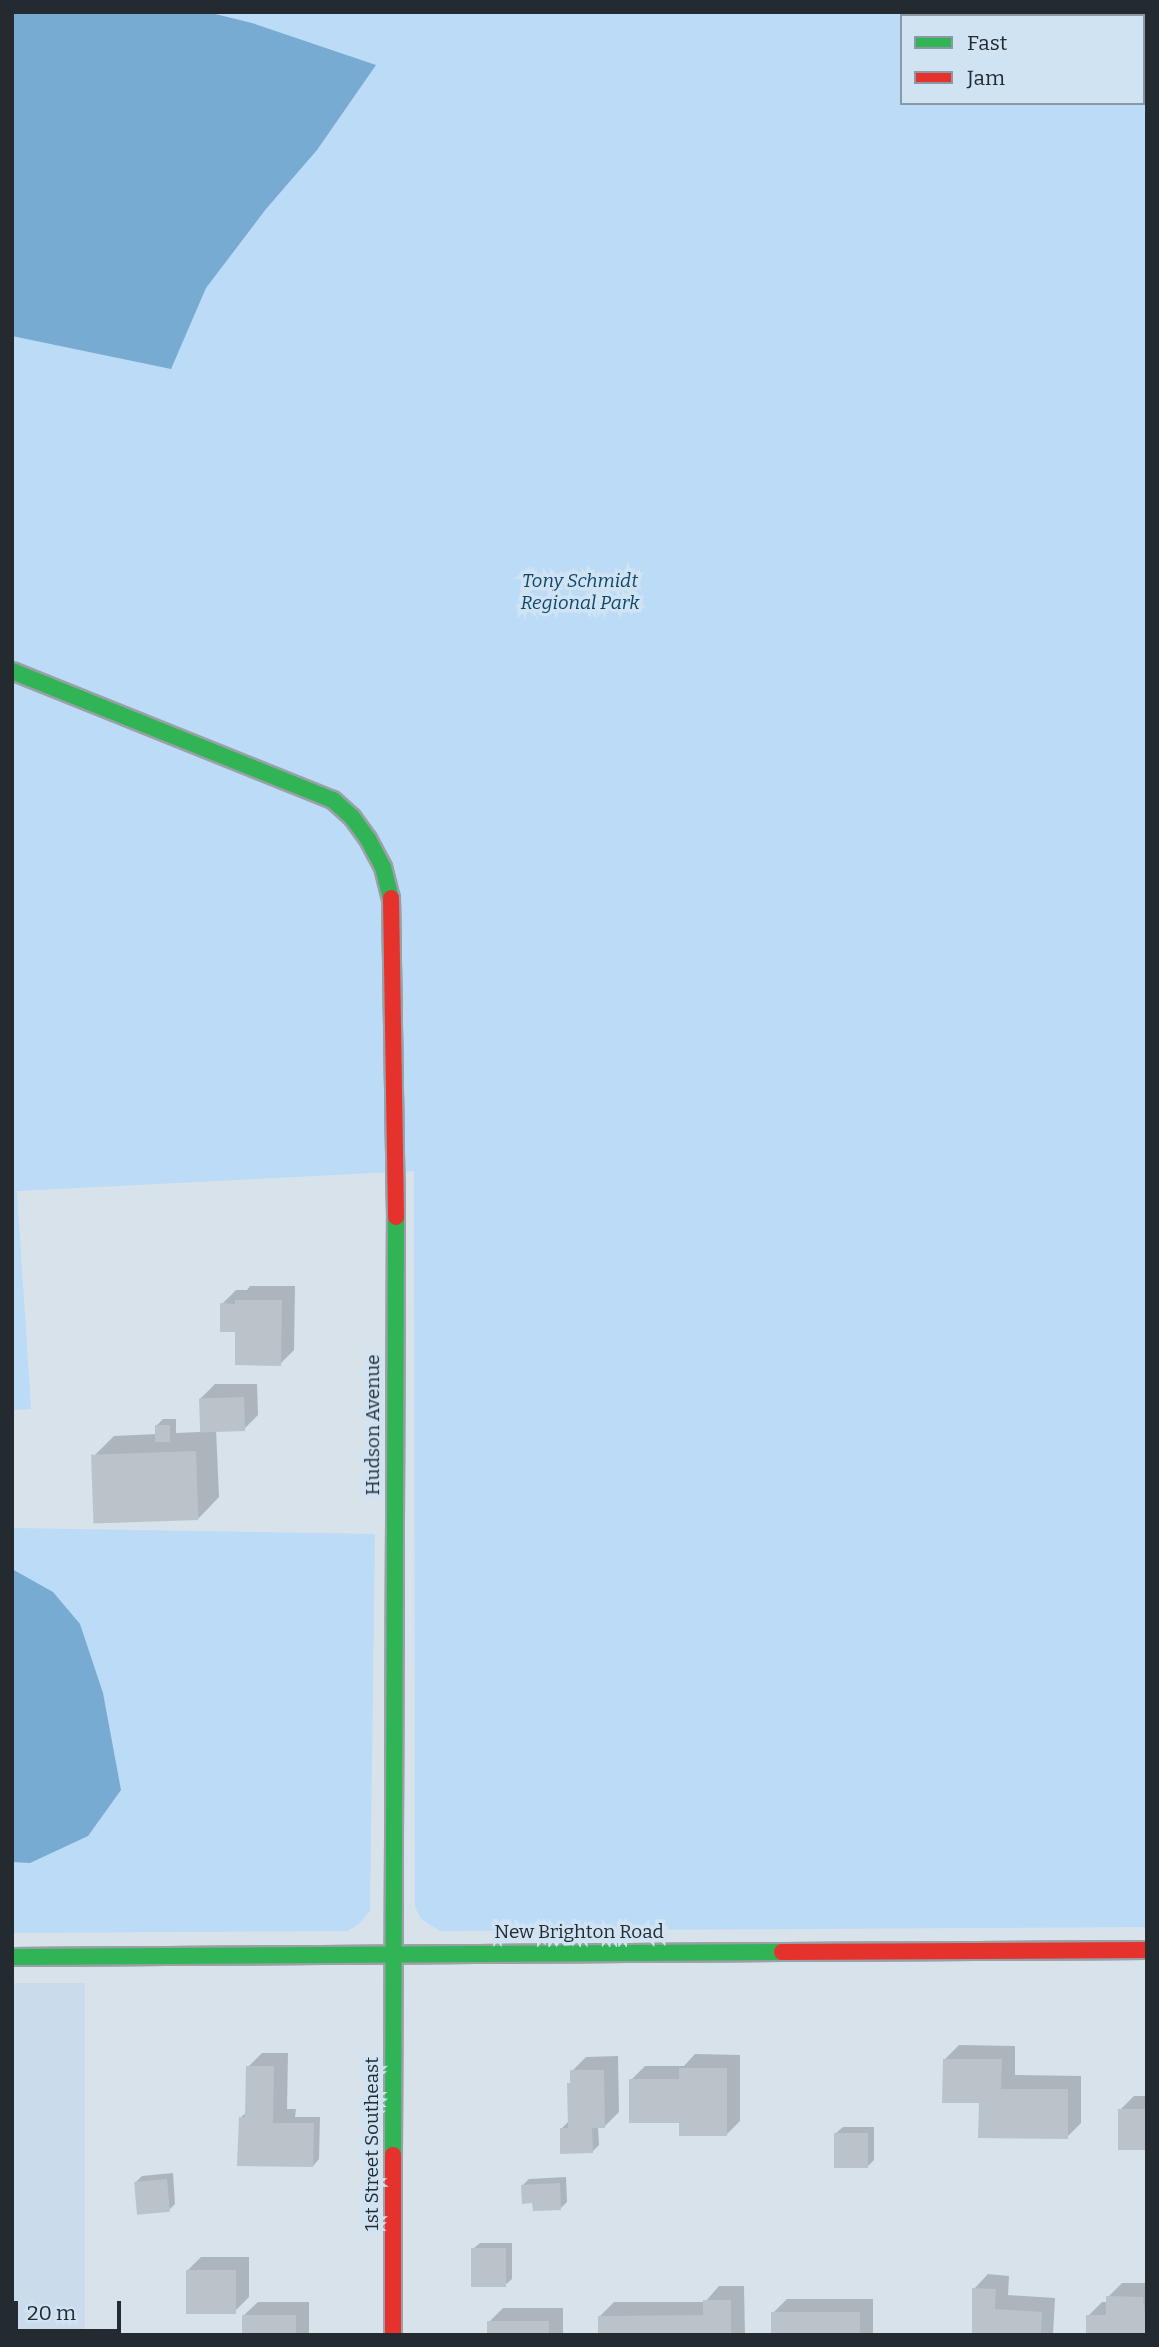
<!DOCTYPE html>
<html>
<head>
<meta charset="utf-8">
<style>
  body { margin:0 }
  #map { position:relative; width:1159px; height:2347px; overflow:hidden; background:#d8e2eb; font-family:Bitter,serif }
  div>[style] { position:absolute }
  .built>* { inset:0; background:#cadcec; transform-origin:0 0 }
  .green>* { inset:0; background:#bbdbf6 }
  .water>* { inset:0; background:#77abd2 }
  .shadow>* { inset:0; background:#0003 }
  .building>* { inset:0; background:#bbc3ca; transform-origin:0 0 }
  .roads { filter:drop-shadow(2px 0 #99a1a7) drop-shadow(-2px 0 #99a1a7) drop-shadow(0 2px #99a1a7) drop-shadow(0 -2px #99a1a7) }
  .fast>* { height:16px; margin:-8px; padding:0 8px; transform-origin:8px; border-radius:8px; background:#30b455 }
  .jam>* { height:16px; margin:-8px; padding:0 8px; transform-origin:8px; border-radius:8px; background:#e5322d }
  span { translate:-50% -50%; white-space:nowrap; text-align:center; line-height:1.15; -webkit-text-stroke:7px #d0e3f3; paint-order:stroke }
  .park-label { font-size:19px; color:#0e466a; font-style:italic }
  .street-label { font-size:19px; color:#232a30 }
  .frame { position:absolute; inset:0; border:14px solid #232a30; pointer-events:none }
  .legend { position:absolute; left:900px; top:14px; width:245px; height:91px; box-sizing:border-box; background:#d0e3f3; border:2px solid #8b99a5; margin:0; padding:9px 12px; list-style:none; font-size:21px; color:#232a30 }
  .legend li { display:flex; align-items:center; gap:14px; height:35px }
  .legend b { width:35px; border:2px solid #8b99a5 }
  .scale { position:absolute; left:14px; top:2301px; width:107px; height:32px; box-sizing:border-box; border:4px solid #232a30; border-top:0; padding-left:9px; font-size:21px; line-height:24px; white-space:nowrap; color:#232a30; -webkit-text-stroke:5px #d0e3f3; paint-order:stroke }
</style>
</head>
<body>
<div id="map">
  <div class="built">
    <i style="left:12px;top:1983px;width:73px;height:352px"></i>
  </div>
  <div class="green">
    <i style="clip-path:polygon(12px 12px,1139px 12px,1140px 16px,902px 16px,902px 103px,1143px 103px,1143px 26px,1147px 38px,1147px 1927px,440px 1931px,421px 1919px,415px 1907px,414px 1171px,17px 1191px,31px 1409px,12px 1410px)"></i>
    <i style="clip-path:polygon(12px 1528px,375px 1534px,370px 1911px,359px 1924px,347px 1931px,12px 1933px)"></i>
  </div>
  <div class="water">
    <i style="clip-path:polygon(12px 12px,207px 12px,252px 23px,376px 65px,317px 150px,266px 209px,206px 288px,171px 369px,12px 336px)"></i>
    <i style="clip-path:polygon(12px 1569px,53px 1592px,80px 1624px,103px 1693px,121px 1790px,88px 1836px,30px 1863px,12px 1862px)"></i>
  </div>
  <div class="shadow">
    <i style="clip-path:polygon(250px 1286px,295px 1286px,294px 1350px,280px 1364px,236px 1330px,222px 1304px,236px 1290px,247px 1290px)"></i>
    <i style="clip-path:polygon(215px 1384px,257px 1384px,258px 1415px,244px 1429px,216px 1429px,219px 1497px,199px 1518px,93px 1457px,114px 1436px,157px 1434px,156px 1426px,163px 1419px,176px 1419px,176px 1433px,200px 1432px,200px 1399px)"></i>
    <i style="clip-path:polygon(959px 2045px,1015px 2046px,1015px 2075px,1081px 2076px,1081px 2123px,1067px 2137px,981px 2102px,945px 2059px)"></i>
    <i style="clip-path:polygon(262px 2053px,288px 2053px,287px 2109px,296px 2109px,295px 2117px,320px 2117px,319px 2159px,313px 2166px,240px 2118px,247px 2112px,248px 2067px)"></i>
    <i style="clip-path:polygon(695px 2054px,740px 2055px,740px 2121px,726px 2135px,681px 2122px,631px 2080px,645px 2066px,684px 2066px)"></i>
    <i style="clip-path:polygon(618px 2056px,619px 2112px,605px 2126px,598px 2126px,599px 2145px,592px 2152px,561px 2129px,568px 2122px,572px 2071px,586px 2057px)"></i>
    <i style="clip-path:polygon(1134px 2096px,1147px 2096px,1147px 2148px,1120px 2110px)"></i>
    <i style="clip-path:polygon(843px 2127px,874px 2127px,874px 2160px,867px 2167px,836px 2133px)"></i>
    <i style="clip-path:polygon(173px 2173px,175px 2204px,169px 2210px,136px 2182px,142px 2176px)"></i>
    <i style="clip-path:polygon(566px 2177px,567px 2202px,561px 2208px,534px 2201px,523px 2185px,529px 2179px)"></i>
    <i style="clip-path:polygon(480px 2243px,512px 2243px,512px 2279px,505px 2285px,473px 2249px)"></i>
    <i style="clip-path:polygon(201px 2257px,249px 2257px,249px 2297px,235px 2311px,187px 2271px)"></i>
    <i style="clip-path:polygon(988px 2274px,1009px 2276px,1008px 2295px,1055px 2298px,1053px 2335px,973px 2335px,974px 2289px)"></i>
    <i style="clip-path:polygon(1122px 2283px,1147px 2283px,1147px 2335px,1088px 2316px,1102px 2302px,1108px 2302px,1108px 2297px)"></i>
    <i style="clip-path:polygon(719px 2286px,744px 2286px,745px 2335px,600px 2335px,600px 2316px,614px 2302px,705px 2302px)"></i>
    <i style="clip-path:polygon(787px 2299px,873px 2299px,873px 2335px,773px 2335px,773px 2313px)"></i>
    <i style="clip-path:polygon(258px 2302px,309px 2302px,309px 2335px,243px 2335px,243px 2316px)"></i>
    <i style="clip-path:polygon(503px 2308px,563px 2308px,563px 2335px,489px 2335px,489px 2322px)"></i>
  </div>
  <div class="building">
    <i style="clip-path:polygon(235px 1300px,282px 1300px,281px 1366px,235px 1365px,235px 1332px,220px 1332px,220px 1303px,235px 1304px)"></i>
    <i style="left:244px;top:1397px;width:34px;height:45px;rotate:88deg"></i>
    <i style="left:155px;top:1425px;width:15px;height:17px"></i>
    <i style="left:196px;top:1451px;width:69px;height:105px;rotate:88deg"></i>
    <i style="clip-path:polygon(943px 2059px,1002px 2059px,1001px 2089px,1068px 2089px,1068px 2139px,978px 2138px,979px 2103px,942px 2103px)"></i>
    <i style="clip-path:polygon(246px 2066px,274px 2066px,273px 2123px,314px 2123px,313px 2167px,237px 2166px,239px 2117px,245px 2117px)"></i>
    <i style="clip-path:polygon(679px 2068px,727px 2068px,727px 2136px,679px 2136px,679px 2123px,629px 2123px,629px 2079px,679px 2079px)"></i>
    <i style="clip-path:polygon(570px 2070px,604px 2070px,605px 2128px,592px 2128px,593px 2153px,560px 2154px,560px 2128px,568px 2128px,567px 2083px,570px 2083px)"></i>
    <i style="left:1118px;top:2109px;width:29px;height:41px"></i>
    <i style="left:834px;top:2133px;width:34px;height:35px"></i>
    <i style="left:167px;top:2179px;width:33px;height:33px;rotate:85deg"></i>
    <i style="clip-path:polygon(560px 2183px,561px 2210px,533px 2211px,532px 2203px,522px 2204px,521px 2185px)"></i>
    <i style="left:471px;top:2248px;width:35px;height:39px"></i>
    <i style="left:186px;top:2270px;width:50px;height:44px"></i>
    <i style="clip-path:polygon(972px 2288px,996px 2289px,995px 2309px,1042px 2312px,1041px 2335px,972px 2335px)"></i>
    <i style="clip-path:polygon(1106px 2296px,1143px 2297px,1147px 2335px,1086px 2335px,1086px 2315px,1106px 2315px)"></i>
    <i style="clip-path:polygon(703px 2300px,731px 2300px,731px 2335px,598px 2335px,598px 2316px,703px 2315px)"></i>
    <i style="left:771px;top:2312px;width:89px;height:23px"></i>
    <i style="left:242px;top:2315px;width:54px;height:20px"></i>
    <i style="left:487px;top:2321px;width:62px;height:14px"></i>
  </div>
  <div class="roads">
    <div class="fast">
      <i style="left:12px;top:671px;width:346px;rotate:21.9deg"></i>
      <i style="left:333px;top:800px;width:25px;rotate:42deg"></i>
      <i style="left:352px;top:817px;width:27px;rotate:54deg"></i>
      <i style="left:368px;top:839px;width:32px;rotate:62deg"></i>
      <i style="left:383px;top:867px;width:32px;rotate:76deg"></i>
      <i style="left:12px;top:1957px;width:770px;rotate:-0.37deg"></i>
      <i style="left:393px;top:2155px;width:938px;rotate:-89.82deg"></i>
    </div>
    <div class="jam">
      <i style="left:391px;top:898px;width:319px;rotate:89.1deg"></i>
      <i style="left:782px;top:1952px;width:365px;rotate:-0.3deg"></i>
      <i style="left:393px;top:2335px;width:180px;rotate:-90deg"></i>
    </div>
  </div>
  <div class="park-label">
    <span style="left:580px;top:592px">Tony Schmidt<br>Regional Park</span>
  </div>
  <div class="street-label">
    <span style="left:373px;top:1425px;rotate:-90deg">Hudson Avenue</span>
    <span style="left:579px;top:1932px">New Brighton Road</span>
    <span style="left:372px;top:2144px;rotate:-90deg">1st Street Southeast</span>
  </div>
  <div class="frame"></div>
  <ul class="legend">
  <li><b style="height:9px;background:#30b455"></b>Fast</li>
  <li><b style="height:9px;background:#e5322d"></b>Jam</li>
  </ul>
  <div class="scale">20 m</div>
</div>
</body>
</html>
